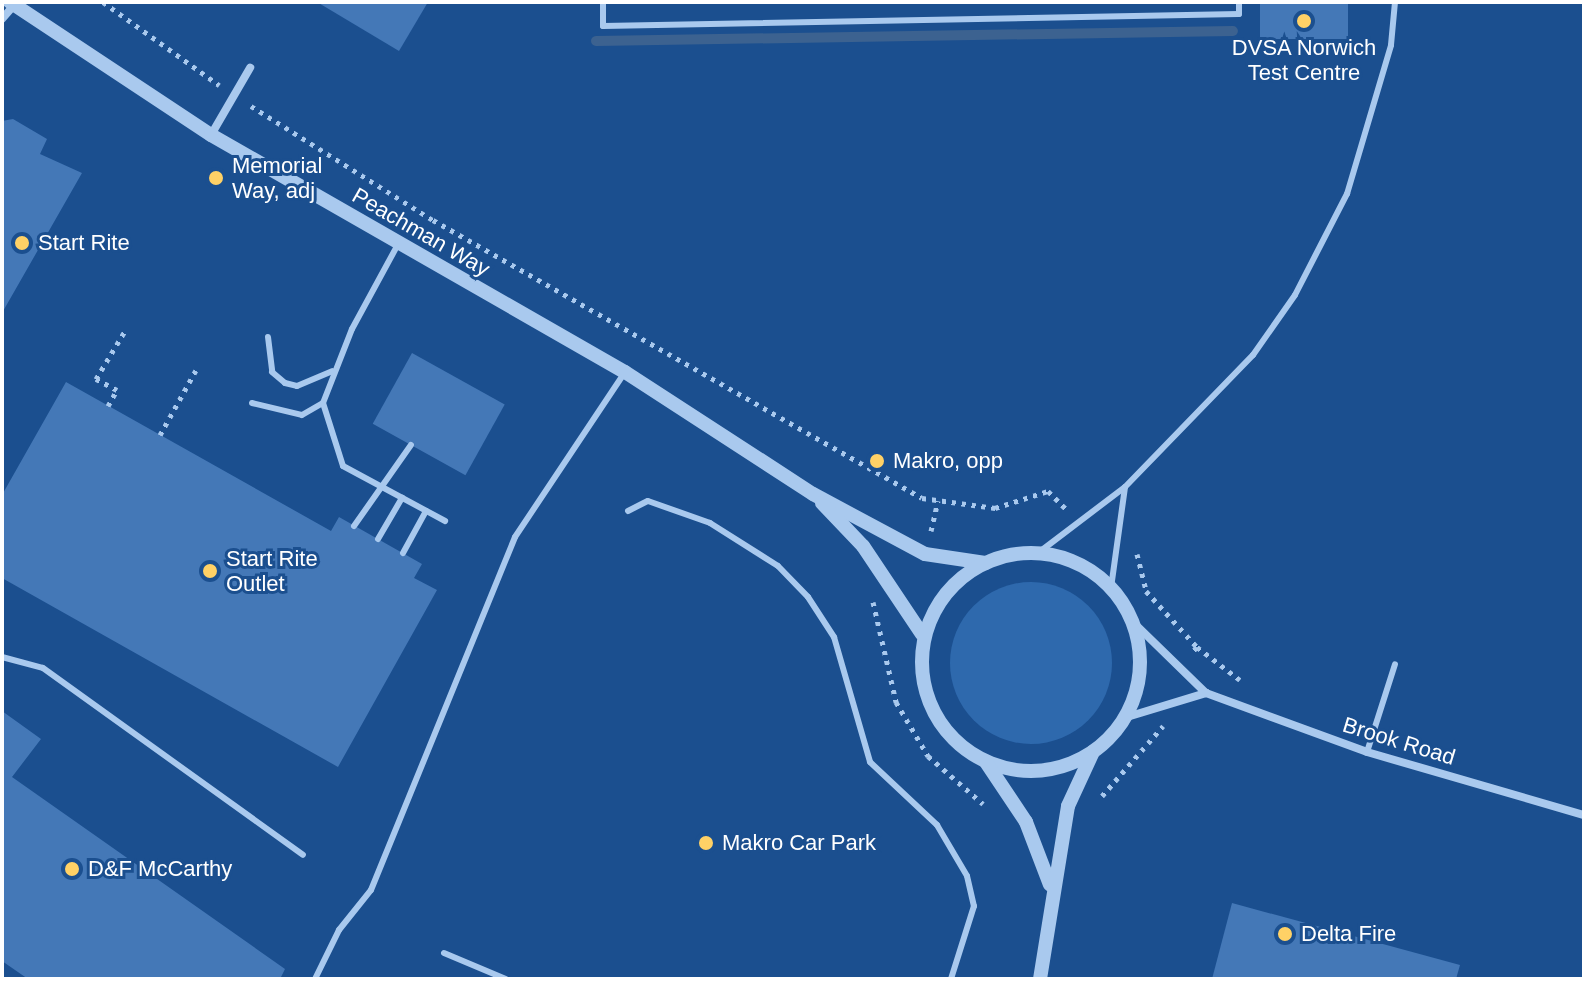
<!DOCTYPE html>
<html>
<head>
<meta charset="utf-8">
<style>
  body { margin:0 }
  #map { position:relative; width:1586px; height:981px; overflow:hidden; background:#1b4f8f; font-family:Arial,sans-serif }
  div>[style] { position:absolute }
  .green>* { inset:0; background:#2e69ad }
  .round { border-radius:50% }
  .stream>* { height:10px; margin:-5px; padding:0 5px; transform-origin:5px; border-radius:5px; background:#3c6290 }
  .building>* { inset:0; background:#4478b7; transform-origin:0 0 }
  .path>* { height:5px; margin-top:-2.5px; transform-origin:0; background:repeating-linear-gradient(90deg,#a9c9ee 0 4px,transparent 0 10px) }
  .service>* { height:6px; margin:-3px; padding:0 3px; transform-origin:3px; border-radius:3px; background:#a9c9ee }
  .minor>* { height:8px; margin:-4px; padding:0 4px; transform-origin:4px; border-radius:4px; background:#a9c9ee }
  .tertiary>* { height:14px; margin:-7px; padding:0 7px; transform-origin:7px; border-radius:7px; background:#a9c9ee }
  .tertiary>.ring { margin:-7px; padding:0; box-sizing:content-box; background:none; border:14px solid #a9c9ee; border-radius:50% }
  .dots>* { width:22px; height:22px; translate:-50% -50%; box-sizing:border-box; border:4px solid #1b4f8f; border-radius:50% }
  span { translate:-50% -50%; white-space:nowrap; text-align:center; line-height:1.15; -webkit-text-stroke:6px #1b4f8f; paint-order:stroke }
  .poi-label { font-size:22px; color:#fff }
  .left { translate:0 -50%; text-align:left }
  .street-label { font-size:22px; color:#fff }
  .frame { position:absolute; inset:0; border:4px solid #fff; pointer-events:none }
</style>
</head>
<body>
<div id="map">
  <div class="green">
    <i class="round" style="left:950px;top:582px;width:162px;height:162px"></i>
  </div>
  <div class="stream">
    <i style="left:596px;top:41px;width:637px;rotate:-0.9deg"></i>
  </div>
  <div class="building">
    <i style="clip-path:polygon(317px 2px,428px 2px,399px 51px)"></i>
    <i style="left:1260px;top:2px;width:88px;height:37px"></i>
    <i style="clip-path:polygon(13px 119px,47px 139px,40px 154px,82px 173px,2px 313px,2px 121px)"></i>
    <i style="left:412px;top:353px;width:106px;height:81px;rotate:29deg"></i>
    <i style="clip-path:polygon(66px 382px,331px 531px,339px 517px,422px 564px,414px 578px,437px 590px,338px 767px,2px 578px,2px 495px)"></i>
    <i style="clip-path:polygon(2px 711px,41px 739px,12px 777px,285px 969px,280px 979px,28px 979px,2px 961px)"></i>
    <i style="clip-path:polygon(1232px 903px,1460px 965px,1456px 979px,1212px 979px)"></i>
  </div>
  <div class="path">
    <i style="left:103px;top:2px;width:143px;rotate:35.6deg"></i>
    <i style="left:251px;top:106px;width:215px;rotate:32.1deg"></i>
    <i style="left:433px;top:220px;width:562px;rotate:29.62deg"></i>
    <i style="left:922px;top:498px;width:74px;rotate:7.8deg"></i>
    <i style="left:995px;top:508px;width:56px;rotate:-17.8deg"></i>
    <i style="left:1048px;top:491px;width:27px;rotate:45deg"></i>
    <i style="left:108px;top:406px;width:18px;rotate:-61deg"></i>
    <i style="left:117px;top:390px;width:24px;rotate:-152deg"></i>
    <i style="left:96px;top:379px;width:56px;rotate:-58.9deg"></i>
    <i style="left:160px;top:435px;width:74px;rotate:-61deg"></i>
    <i style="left:931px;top:531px;width:31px;rotate:-77deg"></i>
    <i style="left:1137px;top:554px;width:38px;rotate:76deg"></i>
    <i style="left:1146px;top:591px;width:76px;rotate:47.7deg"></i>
    <i style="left:1197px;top:647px;width:8px;rotate:135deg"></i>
    <i style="left:873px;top:602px;width:103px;rotate:77deg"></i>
    <i style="left:896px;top:702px;width:63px;rotate:59.3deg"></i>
    <i style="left:928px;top:756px;width:73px;rotate:41.1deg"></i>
    <i style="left:1197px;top:647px;width:54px;rotate:37.5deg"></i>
    <i style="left:1102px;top:796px;width:93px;rotate:-48.9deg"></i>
  </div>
  <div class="service">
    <i style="left:603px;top:2px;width:24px;rotate:90deg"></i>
    <i style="left:603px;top:26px;width:636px;rotate:-1.08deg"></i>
    <i style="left:1239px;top:14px;width:12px;rotate:-90deg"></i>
    <i style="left:268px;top:337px;width:35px;rotate:83deg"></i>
    <i style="left:272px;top:372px;width:17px;rotate:40deg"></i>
    <i style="left:285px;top:383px;width:12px;rotate:14deg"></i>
    <i style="left:297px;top:386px;width:38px;rotate:-23deg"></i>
    <i style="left:252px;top:403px;width:51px;rotate:13.5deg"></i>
    <i style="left:302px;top:415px;width:24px;rotate:-30deg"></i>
    <i style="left:323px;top:403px;width:79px;rotate:-68.6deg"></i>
    <i style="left:352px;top:329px;width:94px;rotate:-61.5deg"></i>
    <i style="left:323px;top:403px;width:66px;rotate:72.4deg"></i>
    <i style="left:343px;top:466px;width:116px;rotate:28.3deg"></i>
    <i style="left:628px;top:511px;width:22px;rotate:-27deg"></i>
    <i style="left:648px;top:501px;width:66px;rotate:19.5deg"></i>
    <i style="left:710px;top:523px;width:80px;rotate:32.3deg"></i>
    <i style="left:778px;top:566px;width:43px;rotate:45.9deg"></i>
    <i style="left:808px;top:597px;width:48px;rotate:57deg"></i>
    <i style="left:834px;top:637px;width:130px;rotate:73.9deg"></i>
    <i style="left:870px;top:762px;width:92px;rotate:43.2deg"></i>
    <i style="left:937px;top:825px;width:59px;rotate:59.5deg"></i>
    <i style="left:967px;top:876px;width:31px;rotate:77deg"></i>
    <i style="left:974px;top:906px;width:77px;rotate:107.5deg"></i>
    <i style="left:354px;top:526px;width:99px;rotate:-54.9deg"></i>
    <i style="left:378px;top:539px;width:48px;rotate:-59.7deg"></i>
    <i style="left:403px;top:553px;width:48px;rotate:-61.3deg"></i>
    <i style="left:1038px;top:553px;width:109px;rotate:-37.2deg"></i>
    <i style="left:1125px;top:487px;width:184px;rotate:-45.9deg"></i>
    <i style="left:1253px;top:355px;width:73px;rotate:-55deg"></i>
    <i style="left:1295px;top:295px;width:114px;rotate:-62.8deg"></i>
    <i style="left:1347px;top:194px;width:155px;rotate:-73.5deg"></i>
    <i style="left:1391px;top:45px;width:43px;rotate:-84.7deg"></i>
    <i style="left:1111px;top:588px;width:102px;rotate:-82.1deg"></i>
    <i style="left:2px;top:657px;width:42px;rotate:15deg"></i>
    <i style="left:43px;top:668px;width:320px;rotate:35.7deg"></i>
    <i style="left:1367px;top:752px;width:92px;rotate:-72.3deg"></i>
    <i style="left:444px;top:953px;width:67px;rotate:22.8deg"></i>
    <i style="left:315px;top:979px;width:55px;rotate:-63.9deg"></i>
    <i style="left:339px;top:930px;width:51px;rotate:-51.3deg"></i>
    <i style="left:371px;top:890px;width:381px;rotate:-67.8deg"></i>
    <i style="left:515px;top:537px;width:198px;rotate:-56.3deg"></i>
  </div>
  <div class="minor">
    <i style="left:2px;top:19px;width:18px;rotate:-49deg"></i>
    <i style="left:211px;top:135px;width:78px;rotate:-59.8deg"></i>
    <i style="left:1135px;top:624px;width:99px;rotate:44.2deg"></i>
    <i style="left:1206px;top:693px;width:171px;rotate:20.1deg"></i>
    <i style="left:1367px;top:752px;width:226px;rotate:16.2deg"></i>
    <i style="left:1127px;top:717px;width:83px;rotate:-16.9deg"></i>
  </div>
  <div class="tertiary">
    <i style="left:10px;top:2px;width:241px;rotate:33.5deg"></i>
    <i style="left:211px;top:135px;width:477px;rotate:29.8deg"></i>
    <i style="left:625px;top:372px;width:224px;rotate:33deg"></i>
    <i style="left:813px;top:494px;width:127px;rotate:28.2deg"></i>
    <i style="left:925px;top:554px;width:61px;rotate:8.5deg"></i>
    <i style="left:822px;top:503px;width:59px;rotate:46.4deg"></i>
    <i style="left:863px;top:546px;width:106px;rotate:56.2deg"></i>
    <i class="ring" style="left:922px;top:553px;width:204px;height:204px"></i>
    <i style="left:986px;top:762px;width:72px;rotate:56.3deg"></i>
    <i style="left:1026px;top:822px;width:67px;rotate:69.1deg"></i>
    <i style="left:1040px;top:979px;width:175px;rotate:-80.8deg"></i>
    <i style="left:1068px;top:806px;width:60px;rotate:-65.2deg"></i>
  </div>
  <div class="dots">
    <i style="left:1304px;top:21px;background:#ffd166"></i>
    <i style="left:216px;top:178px;background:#ffd166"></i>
    <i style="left:22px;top:243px;background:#ffd166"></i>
    <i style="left:877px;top:461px;background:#ffd166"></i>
    <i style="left:210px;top:571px;background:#ffd166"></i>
    <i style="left:706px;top:843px;background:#ffd166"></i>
    <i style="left:72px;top:869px;background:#ffd166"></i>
    <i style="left:1285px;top:934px;background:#ffd166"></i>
  </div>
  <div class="poi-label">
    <span style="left:1304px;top:60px">DVSA Norwich<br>Test Centre</span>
    <span class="left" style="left:232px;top:178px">Memorial<br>Way, adj</span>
    <span class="left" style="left:38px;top:243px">Start Rite</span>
    <span class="left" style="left:893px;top:461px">Makro, opp</span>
    <span class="left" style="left:226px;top:571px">Start Rite<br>Outlet</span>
    <span class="left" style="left:722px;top:843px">Makro Car Park</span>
    <span class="left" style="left:88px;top:869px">D&amp;F McCarthy</span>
    <span class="left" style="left:1301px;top:934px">Delta Fire</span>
  </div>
  <div class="street-label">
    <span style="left:421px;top:232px;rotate:30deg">Peachman Way</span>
    <span style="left:1399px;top:741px;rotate:17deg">Brook Road</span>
  </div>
  <div class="frame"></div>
</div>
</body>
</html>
